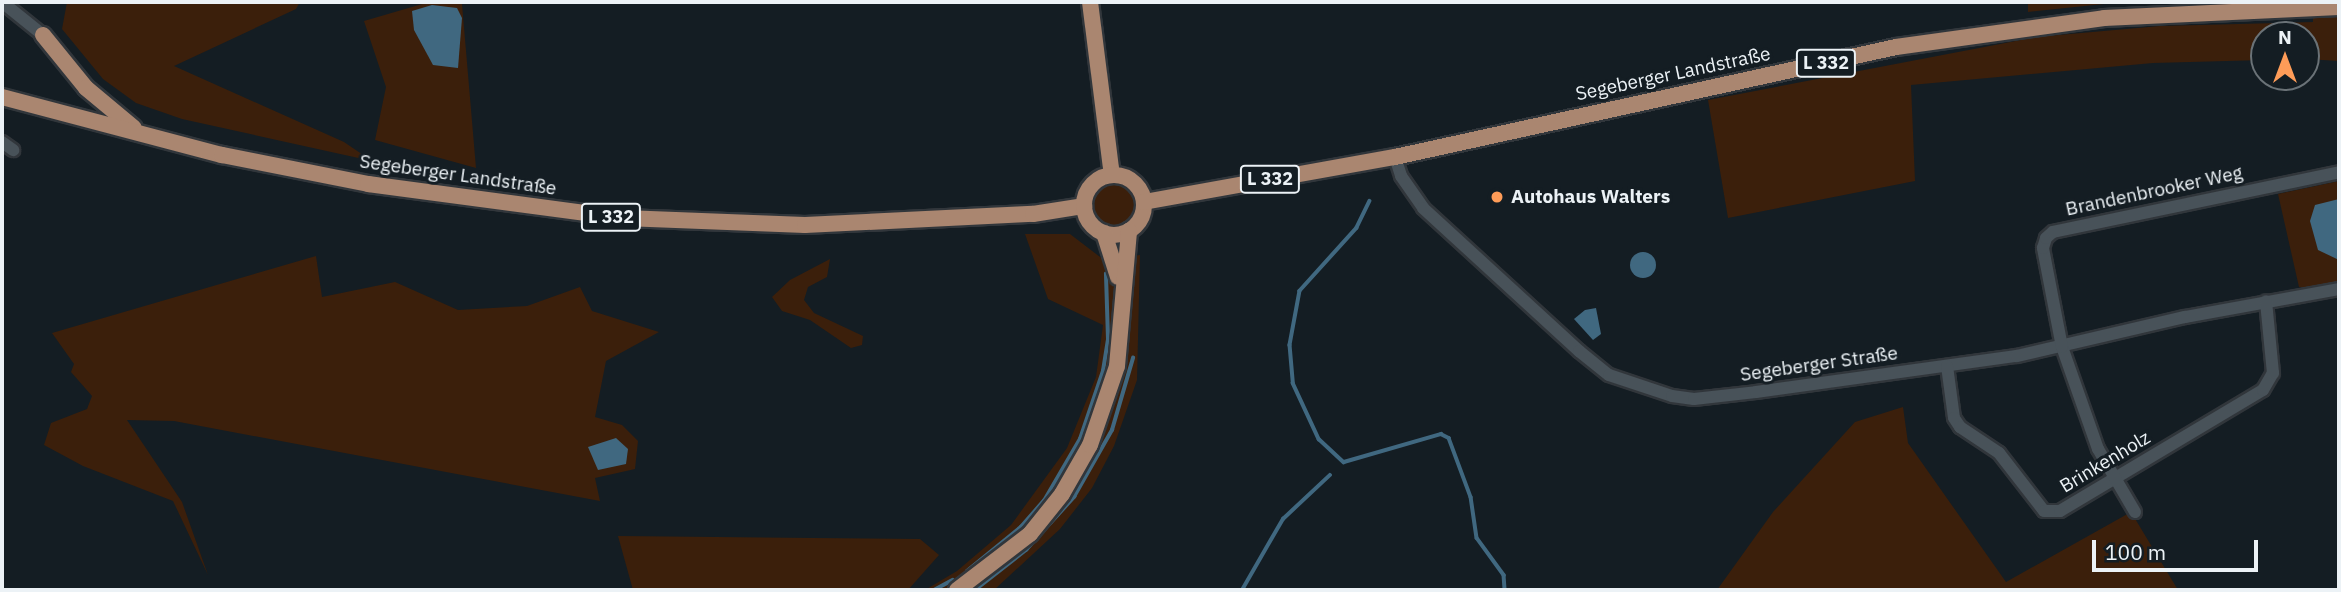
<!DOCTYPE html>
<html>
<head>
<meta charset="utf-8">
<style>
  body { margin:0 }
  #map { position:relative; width:2341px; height:592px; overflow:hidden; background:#141d23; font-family:"IBM Plex Sans",sans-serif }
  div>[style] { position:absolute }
  .green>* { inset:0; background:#3b1f0b }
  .round { border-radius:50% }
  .water>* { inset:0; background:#406880 }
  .stream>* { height:3.5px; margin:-1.75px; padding:0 1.75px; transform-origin:1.75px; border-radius:1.75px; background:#406880 }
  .roads { filter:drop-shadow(2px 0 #31363b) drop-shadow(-2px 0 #31363b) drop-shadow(0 2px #31363b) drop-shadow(0 -2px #31363b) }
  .minor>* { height:12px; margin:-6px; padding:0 6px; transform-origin:6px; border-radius:6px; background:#485259 }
  .major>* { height:16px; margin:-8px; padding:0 8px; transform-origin:8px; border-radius:8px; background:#aa8670 }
  .major>.ring { margin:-8px; padding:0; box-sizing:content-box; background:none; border:16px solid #aa8670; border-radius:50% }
  .dots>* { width:19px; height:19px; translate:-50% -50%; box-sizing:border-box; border:4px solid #141d23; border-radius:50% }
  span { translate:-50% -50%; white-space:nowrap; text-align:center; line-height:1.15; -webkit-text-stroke:6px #141d23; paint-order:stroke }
  .shield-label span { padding:2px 5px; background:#141d23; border:2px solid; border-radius:5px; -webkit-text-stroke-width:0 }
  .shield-label { font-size:18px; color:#ecf2f6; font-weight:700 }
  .street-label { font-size:19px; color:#ecf2f6 }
  .poi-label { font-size:19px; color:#ecf2f6; font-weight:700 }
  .left { translate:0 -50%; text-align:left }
  .frame { position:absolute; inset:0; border:4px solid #ecf2f6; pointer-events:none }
  .north { position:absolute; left:2250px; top:21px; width:70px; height:70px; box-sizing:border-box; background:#141d23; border:2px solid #6a7277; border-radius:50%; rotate:0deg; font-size:19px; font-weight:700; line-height:28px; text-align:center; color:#ecf2f6 }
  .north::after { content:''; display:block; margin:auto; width:24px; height:32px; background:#fe9c58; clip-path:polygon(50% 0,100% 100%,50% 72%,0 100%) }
  .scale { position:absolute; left:2092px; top:540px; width:166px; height:32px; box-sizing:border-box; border:4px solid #ecf2f6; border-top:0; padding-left:9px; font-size:21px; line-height:24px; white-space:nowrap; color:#ecf2f6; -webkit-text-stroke:5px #141d23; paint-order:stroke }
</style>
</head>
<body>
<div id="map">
  <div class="green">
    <i style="clip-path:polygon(67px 2px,300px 2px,296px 9px,174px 66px,344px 142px,372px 161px,182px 119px,136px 103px,103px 79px,62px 29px)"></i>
    <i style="clip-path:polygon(429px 2px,462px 4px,476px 168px,375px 140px,386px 87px,364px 21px)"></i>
    <i style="clip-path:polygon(2028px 2px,2123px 2px,2028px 12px)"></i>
    <i style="clip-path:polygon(2313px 2px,2339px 2px,2339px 61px,2306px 59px,2306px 35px,2264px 35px,2264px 60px,2153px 63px,1911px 85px,1915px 181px,1728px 218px,1708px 100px,2036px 37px,2160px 26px,2313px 22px)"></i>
    <i style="clip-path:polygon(2339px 181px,2339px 282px,2311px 289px,2299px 287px,2278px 194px)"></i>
    <i class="round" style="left:1092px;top:183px;width:44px;height:44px"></i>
    <i style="clip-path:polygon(1025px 234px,1070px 234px,1104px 260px,1140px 255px,1137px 380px,1114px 446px,1092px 488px,1060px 529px,994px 590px,925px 590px,957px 571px,1011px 525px,1067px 448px,1096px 377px,1103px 325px,1048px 299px)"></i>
    <i style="clip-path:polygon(316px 256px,322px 297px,395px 282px,458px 310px,527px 306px,580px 287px,592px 311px,659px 332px,606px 361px,595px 417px,622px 425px,638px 441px,635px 469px,595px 478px,600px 501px,174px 421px,127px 420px,182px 502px,208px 575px,173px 501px,83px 466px,44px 445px,51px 423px,87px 409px,92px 396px,71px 372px,74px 364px,52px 333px)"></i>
    <i style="clip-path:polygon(830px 259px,827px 277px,808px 287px,804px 300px,814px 313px,863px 336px,862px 345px,851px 348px,810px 320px,782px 311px,772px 297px,790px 280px)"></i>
    <i style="clip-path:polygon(1903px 407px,1908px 443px,2006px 582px,2131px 512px,2178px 590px,1717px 590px,1773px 512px,1855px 422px)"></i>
    <i style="clip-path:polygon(618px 536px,920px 539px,939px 555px,908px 590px,633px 590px)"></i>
  </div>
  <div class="water">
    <i style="clip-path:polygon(432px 5px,457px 8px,462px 18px,458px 68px,433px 65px,414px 30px,412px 11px)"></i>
    <i style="clip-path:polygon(2339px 199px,2339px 260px,2318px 250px,2310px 221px,2315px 205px)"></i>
    <i class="round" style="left:1630px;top:252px;width:26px;height:26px"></i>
    <i style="clip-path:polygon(1596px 308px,1601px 334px,1593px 340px,1574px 319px,1585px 310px)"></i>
    <i style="clip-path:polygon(616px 438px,628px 449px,626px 464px,598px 470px,588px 447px)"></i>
  </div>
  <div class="stream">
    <i style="left:1370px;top:201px;width:30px;rotate:116deg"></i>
    <i style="left:1357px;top:228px;width:85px;rotate:132.1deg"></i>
    <i style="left:1300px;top:291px;width:55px;rotate:100.5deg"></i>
    <i style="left:1290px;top:345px;width:38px;rotate:85deg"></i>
    <i style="left:1293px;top:383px;width:62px;rotate:65.1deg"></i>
    <i style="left:1319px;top:439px;width:34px;rotate:43deg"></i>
    <i style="left:1344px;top:462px;width:101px;rotate:-16.1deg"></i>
    <i style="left:1441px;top:434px;width:9px;rotate:27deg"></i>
    <i style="left:1449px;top:438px;width:63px;rotate:69.6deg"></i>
    <i style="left:1471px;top:497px;width:41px;rotate:81.7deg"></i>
    <i style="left:1477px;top:538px;width:46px;rotate:53.9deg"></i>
    <i style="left:1504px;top:575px;width:15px;rotate:86deg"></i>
    <i style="left:967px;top:571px;width:70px;rotate:-39.2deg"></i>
    <i style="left:1021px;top:527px;width:35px;rotate:-49deg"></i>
    <i style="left:1044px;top:501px;width:72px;rotate:-59.9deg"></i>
    <i style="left:1080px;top:439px;width:72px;rotate:-71.3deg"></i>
    <i style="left:1103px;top:371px;width:32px;rotate:-81deg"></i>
    <i style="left:1108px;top:339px;width:65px;rotate:-91.8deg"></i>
    <i style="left:934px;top:590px;width:21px;rotate:-28deg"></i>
    <i style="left:975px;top:590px;width:65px;rotate:-38.1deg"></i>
    <i style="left:1026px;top:550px;width:72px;rotate:-47.8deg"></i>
    <i style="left:1074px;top:497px;width:77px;rotate:-60.4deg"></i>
    <i style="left:1112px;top:430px;width:75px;rotate:-73.7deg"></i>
    <i style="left:1242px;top:590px;width:82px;rotate:-60deg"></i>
    <i style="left:1283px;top:519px;width:64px;rotate:-43.1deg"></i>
  </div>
  <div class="roads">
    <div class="minor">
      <i style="left:2px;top:2px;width:53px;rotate:38.8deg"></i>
      <i style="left:2px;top:142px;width:14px;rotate:36deg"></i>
      <i style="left:1395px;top:157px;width:20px;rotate:72deg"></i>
      <i style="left:1401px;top:176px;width:39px;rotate:55deg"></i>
      <i style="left:1423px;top:208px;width:212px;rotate:42.5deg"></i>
      <i style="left:1579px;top:351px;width:38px;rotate:39deg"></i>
      <i style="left:1609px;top:375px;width:66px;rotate:18.4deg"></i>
      <i style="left:1672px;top:396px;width:22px;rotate:8deg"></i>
      <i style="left:1694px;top:399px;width:62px;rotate:-6.4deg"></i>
      <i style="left:1756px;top:392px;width:263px;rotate:-7.9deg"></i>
      <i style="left:2017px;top:356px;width:172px;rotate:-13.1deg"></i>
      <i style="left:2185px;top:317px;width:157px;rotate:-10.3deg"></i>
      <i style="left:1947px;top:366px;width:52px;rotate:82.3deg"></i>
      <i style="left:1954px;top:418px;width:11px;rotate:56deg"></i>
      <i style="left:1960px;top:427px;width:47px;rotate:33.7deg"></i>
      <i style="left:1999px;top:453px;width:73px;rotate:52.2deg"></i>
      <i style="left:2044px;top:511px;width:16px"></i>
      <i style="left:2060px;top:511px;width:236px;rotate:-30.8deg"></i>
      <i style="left:2263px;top:390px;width:20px;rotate:-60deg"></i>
      <i style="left:2273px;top:373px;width:72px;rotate:-95.6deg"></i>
      <i style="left:2135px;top:512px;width:73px;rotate:-120.4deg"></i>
      <i style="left:2098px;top:449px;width:108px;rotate:-109.4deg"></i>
      <i style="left:2062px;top:347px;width:101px;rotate:-100.9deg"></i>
      <i style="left:2043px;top:248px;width:10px;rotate:-73deg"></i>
      <i style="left:2046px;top:238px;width:9px;rotate:-41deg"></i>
      <i style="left:2053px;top:232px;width:292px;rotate:-11.8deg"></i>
    </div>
    <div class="major">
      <i style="left:1090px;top:2px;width:174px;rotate:82.8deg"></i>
      <i style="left:43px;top:35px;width:68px;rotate:50.9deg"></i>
      <i style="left:86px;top:88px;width:62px;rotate:39.8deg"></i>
      <i style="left:2px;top:97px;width:228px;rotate:14.8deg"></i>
      <i style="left:222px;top:155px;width:149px;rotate:11.2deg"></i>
      <i style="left:368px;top:184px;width:258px;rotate:7.6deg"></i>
      <i style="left:624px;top:218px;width:181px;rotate:2.2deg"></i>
      <i style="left:805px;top:225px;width:228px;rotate:-2.8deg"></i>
      <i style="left:1033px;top:214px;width:52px;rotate:-8.9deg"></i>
      <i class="ring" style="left:1084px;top:175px;width:44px;height:44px"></i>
      <i style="left:1144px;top:202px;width:255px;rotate:-10.2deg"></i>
      <i style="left:1395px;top:157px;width:513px;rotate:-12.38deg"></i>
      <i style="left:1896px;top:47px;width:210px;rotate:-7.9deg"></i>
      <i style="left:2104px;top:18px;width:235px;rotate:-2.7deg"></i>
      <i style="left:1104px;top:233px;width:46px;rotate:72.3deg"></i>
      <i style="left:957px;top:590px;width:92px;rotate:-37.5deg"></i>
      <i style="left:1030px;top:534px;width:51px;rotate:-51.3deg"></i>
      <i style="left:1062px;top:494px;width:56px;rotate:-60.3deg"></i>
      <i style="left:1090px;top:445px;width:83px;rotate:-71.1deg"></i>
      <i style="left:1117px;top:366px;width:136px;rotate:-84.9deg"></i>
    </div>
  </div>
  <div class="dots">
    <i style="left:1497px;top:197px;background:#fe9c58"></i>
  </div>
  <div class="shield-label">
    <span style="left:1826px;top:63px">L 332</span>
    <span style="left:1270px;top:179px">L 332</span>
    <span style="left:611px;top:217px">L 332</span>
  </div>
  <div class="street-label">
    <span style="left:1673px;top:74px;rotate:-12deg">Segeberger Landstraße</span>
    <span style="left:458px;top:175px;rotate:8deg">Segeberger Landstraße</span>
    <span style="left:2154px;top:191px;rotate:-12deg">Brandenbrooker Weg</span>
    <span style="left:1819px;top:364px;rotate:-8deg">Segeberger Straße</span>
    <span style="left:2105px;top:462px;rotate:-31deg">Brinkenholz</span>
  </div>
  <div class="poi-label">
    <span class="left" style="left:1511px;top:197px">Autohaus Walters</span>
  </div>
  <div class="frame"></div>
  <div class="north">N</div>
  <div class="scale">100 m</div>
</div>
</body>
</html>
